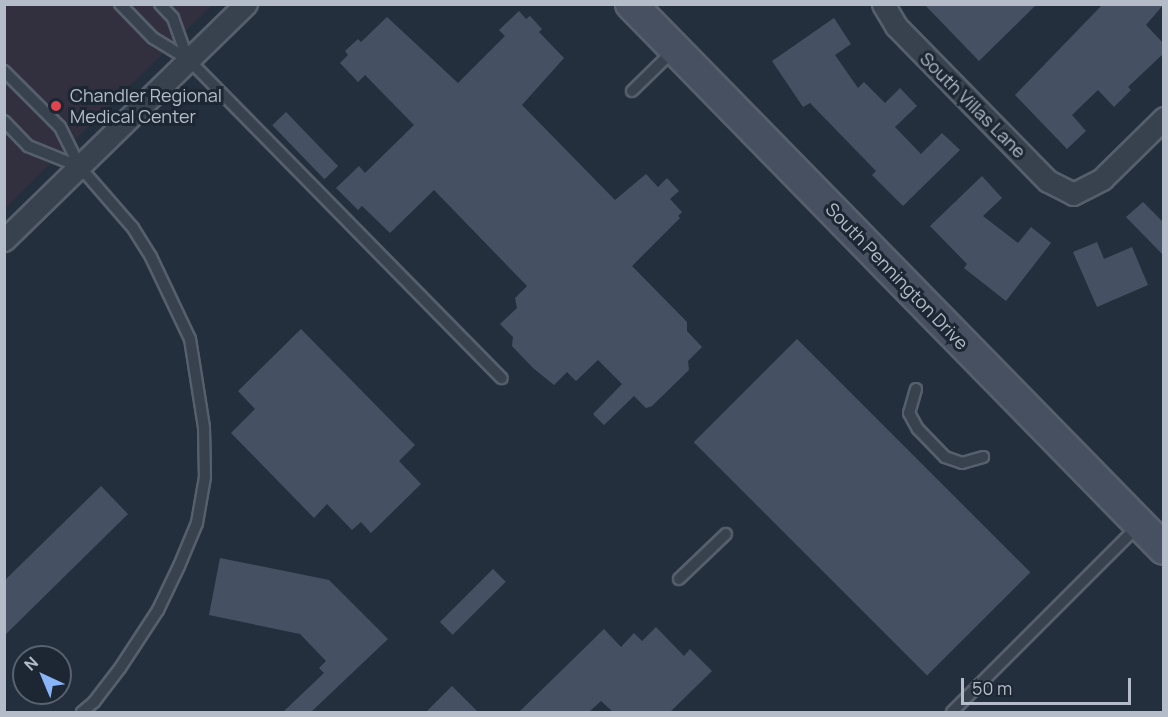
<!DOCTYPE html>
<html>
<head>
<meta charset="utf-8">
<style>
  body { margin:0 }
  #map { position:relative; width:1168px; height:717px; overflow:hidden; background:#242f3e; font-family:Manrope,sans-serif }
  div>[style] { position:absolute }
  .medical>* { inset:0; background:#32303f }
  .building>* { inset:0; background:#455162; transform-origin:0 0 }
  .roads { filter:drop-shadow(2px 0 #565f6c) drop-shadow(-2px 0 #565f6c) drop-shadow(0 2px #565f6c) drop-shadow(0 -2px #565f6c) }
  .lane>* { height:10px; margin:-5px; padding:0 5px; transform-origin:5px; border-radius:5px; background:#38414e }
  .street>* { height:21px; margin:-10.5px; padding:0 10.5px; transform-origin:10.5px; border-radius:10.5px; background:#38414e }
  .secondary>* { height:30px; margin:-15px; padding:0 15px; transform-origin:15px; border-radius:15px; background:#465061 }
  .dots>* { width:16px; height:16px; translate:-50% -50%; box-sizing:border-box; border:3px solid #1d2633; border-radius:50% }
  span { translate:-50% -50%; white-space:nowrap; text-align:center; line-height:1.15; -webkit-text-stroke:6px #1d2633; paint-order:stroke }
  .poi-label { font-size:18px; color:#b4bcc9 }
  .left { translate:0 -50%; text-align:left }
  .street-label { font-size:18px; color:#b4bcc9 }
  .frame { position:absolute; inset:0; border:6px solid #b4bcc9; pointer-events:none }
  .north { position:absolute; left:12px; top:645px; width:60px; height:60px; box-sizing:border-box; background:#1d2633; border:2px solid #59626f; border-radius:50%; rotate:316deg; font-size:16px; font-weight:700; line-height:24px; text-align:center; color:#b4bcc9 }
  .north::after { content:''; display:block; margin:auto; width:21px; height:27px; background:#8ab4f8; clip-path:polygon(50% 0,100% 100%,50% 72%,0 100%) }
  .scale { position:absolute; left:961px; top:678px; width:170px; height:27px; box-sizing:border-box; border:3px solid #b4bcc9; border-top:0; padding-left:8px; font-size:18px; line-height:21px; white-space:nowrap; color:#b4bcc9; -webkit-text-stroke:4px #1d2633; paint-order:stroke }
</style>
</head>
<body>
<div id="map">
  <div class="medical">
    <i style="clip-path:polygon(5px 5px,212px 5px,5px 208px)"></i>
  </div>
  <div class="building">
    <i style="clip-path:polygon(924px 4px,1037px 4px,979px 61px)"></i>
    <i style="clip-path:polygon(1103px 4px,1164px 4px,1146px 25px,1164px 44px,1164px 53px,1128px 87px,1131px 90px,1114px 107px,1098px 90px,1072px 115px,1086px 131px,1067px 149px,1015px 95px)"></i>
    <i style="clip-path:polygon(519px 11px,526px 19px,530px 16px,542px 29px,539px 32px,564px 58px,522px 105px,615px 200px,646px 174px,658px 187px,667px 178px,679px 191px,670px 199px,682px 212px,678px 216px,680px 218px,632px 266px,687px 322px,687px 331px,702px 347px,688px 361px,689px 370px,652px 406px,646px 408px,634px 396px,604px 425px,593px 414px,622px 384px,598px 360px,576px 381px,567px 372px,554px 385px,533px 368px,512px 346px,513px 337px,500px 324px,517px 308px,515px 298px,527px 286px,434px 190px,390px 233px,362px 206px,358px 210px,336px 188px,359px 166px,365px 173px,414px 125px,365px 75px,358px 82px,340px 63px,348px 55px,345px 51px,358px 39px,361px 42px,387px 17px,458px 83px,505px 36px,499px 30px)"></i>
    <i style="clip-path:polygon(834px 18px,851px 44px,835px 55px,858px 88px,864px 82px,885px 103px,900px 88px,917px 106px,895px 127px,921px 154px,942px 133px,960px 150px,903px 206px,872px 175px,876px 171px,810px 103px,803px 107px,772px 61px)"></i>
    <i style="left:286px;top:112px;width:75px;height:19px;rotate:46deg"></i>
    <i style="clip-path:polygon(982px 176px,1002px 198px,983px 216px,1018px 243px,1031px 227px,1051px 243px,1006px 301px,964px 268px,967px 264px,930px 226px)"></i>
    <i style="clip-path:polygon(1143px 202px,1164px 223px,1164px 256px,1126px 217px)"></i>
    <i style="clip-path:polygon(1097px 242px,1104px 259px,1132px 247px,1148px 285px,1097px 307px,1073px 252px)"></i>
    <i style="clip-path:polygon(301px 329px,415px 445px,399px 461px,421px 484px,371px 533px,361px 522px,352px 530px,327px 504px,314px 518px,231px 433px,255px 409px,238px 391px)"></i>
    <i style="left:797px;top:339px;width:330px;height:146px;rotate:45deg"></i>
    <i style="clip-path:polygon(101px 486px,128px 514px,4px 636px,4px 581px)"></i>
    <i style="clip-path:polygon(220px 558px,329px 580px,388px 639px,311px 712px,283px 712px,324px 673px,319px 668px,326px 661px,300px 634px,209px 615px)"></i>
    <i style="left:493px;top:569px;width:18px;height:75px;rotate:45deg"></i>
    <i style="clip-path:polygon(656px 627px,684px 656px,690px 649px,712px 671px,670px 712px,613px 712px,601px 701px,589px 712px,519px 712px,604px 629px,621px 647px,634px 633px,642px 641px)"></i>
    <i style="clip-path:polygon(452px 686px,478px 712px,426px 712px)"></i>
  </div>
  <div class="roads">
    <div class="lane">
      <i style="left:120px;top:4px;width:47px;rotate:45.9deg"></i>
      <i style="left:153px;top:38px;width:42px;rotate:31.4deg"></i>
      <i style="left:189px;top:60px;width:446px;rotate:45.5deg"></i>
      <i style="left:160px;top:4px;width:19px;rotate:47deg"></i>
      <i style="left:173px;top:18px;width:45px;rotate:70.3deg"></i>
      <i style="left:4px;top:71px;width:79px;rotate:45deg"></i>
      <i style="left:60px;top:127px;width:45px;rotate:63.4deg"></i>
      <i style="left:80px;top:167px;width:81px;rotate:49deg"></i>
      <i style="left:133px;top:228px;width:34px;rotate:58deg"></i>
      <i style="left:151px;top:257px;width:91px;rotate:64.6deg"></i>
      <i style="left:190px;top:339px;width:89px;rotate:81deg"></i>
      <i style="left:204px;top:427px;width:50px;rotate:88.9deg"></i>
      <i style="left:205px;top:477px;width:47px;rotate:99.9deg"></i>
      <i style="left:197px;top:523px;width:47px;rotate:112.7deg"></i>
      <i style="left:179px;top:566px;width:49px;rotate:115.5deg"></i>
      <i style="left:158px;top:610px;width:69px;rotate:123.2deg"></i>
      <i style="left:120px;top:668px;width:43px;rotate:127.4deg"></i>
      <i style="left:94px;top:702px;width:16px;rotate:140deg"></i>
      <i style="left:632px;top:91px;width:60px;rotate:-44.3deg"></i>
      <i style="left:4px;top:121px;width:35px;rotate:46deg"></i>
      <i style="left:28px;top:146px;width:56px;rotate:22deg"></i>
      <i style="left:916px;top:389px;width:25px;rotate:106deg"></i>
      <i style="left:909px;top:413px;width:18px;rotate:61deg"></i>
      <i style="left:918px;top:429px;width:39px;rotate:46deg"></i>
      <i style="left:945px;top:457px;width:18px;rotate:19deg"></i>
      <i style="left:962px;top:463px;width:22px;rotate:-16deg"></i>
      <i style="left:679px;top:579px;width:65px;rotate:-43.8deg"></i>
      <i style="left:952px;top:712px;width:263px;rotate:-45deg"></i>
    </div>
    <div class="street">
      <i style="left:883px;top:4px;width:26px;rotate:59deg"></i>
      <i style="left:896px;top:26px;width:217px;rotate:45.6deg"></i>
      <i style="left:1048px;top:181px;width:28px;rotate:27deg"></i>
      <i style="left:1073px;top:194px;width:33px;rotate:-27deg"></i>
      <i style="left:1102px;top:179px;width:87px;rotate:-44.5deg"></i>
      <i style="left:4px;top:240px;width:338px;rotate:-44.3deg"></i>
    </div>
    <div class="secondary">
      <i style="left:631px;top:4px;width:762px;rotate:45.64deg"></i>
    </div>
  </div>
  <div class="dots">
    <i style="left:56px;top:106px;background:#e0444e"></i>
  </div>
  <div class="poi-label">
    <span class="left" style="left:70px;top:106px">Chandler Regional<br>Medical Center</span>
  </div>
  <div class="street-label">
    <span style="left:973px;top:105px;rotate:45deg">South Villas Lane</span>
    <span style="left:897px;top:276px;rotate:46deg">South Pennington Drive</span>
  </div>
  <div class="frame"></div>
  <div class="north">N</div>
  <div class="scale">50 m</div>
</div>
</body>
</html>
